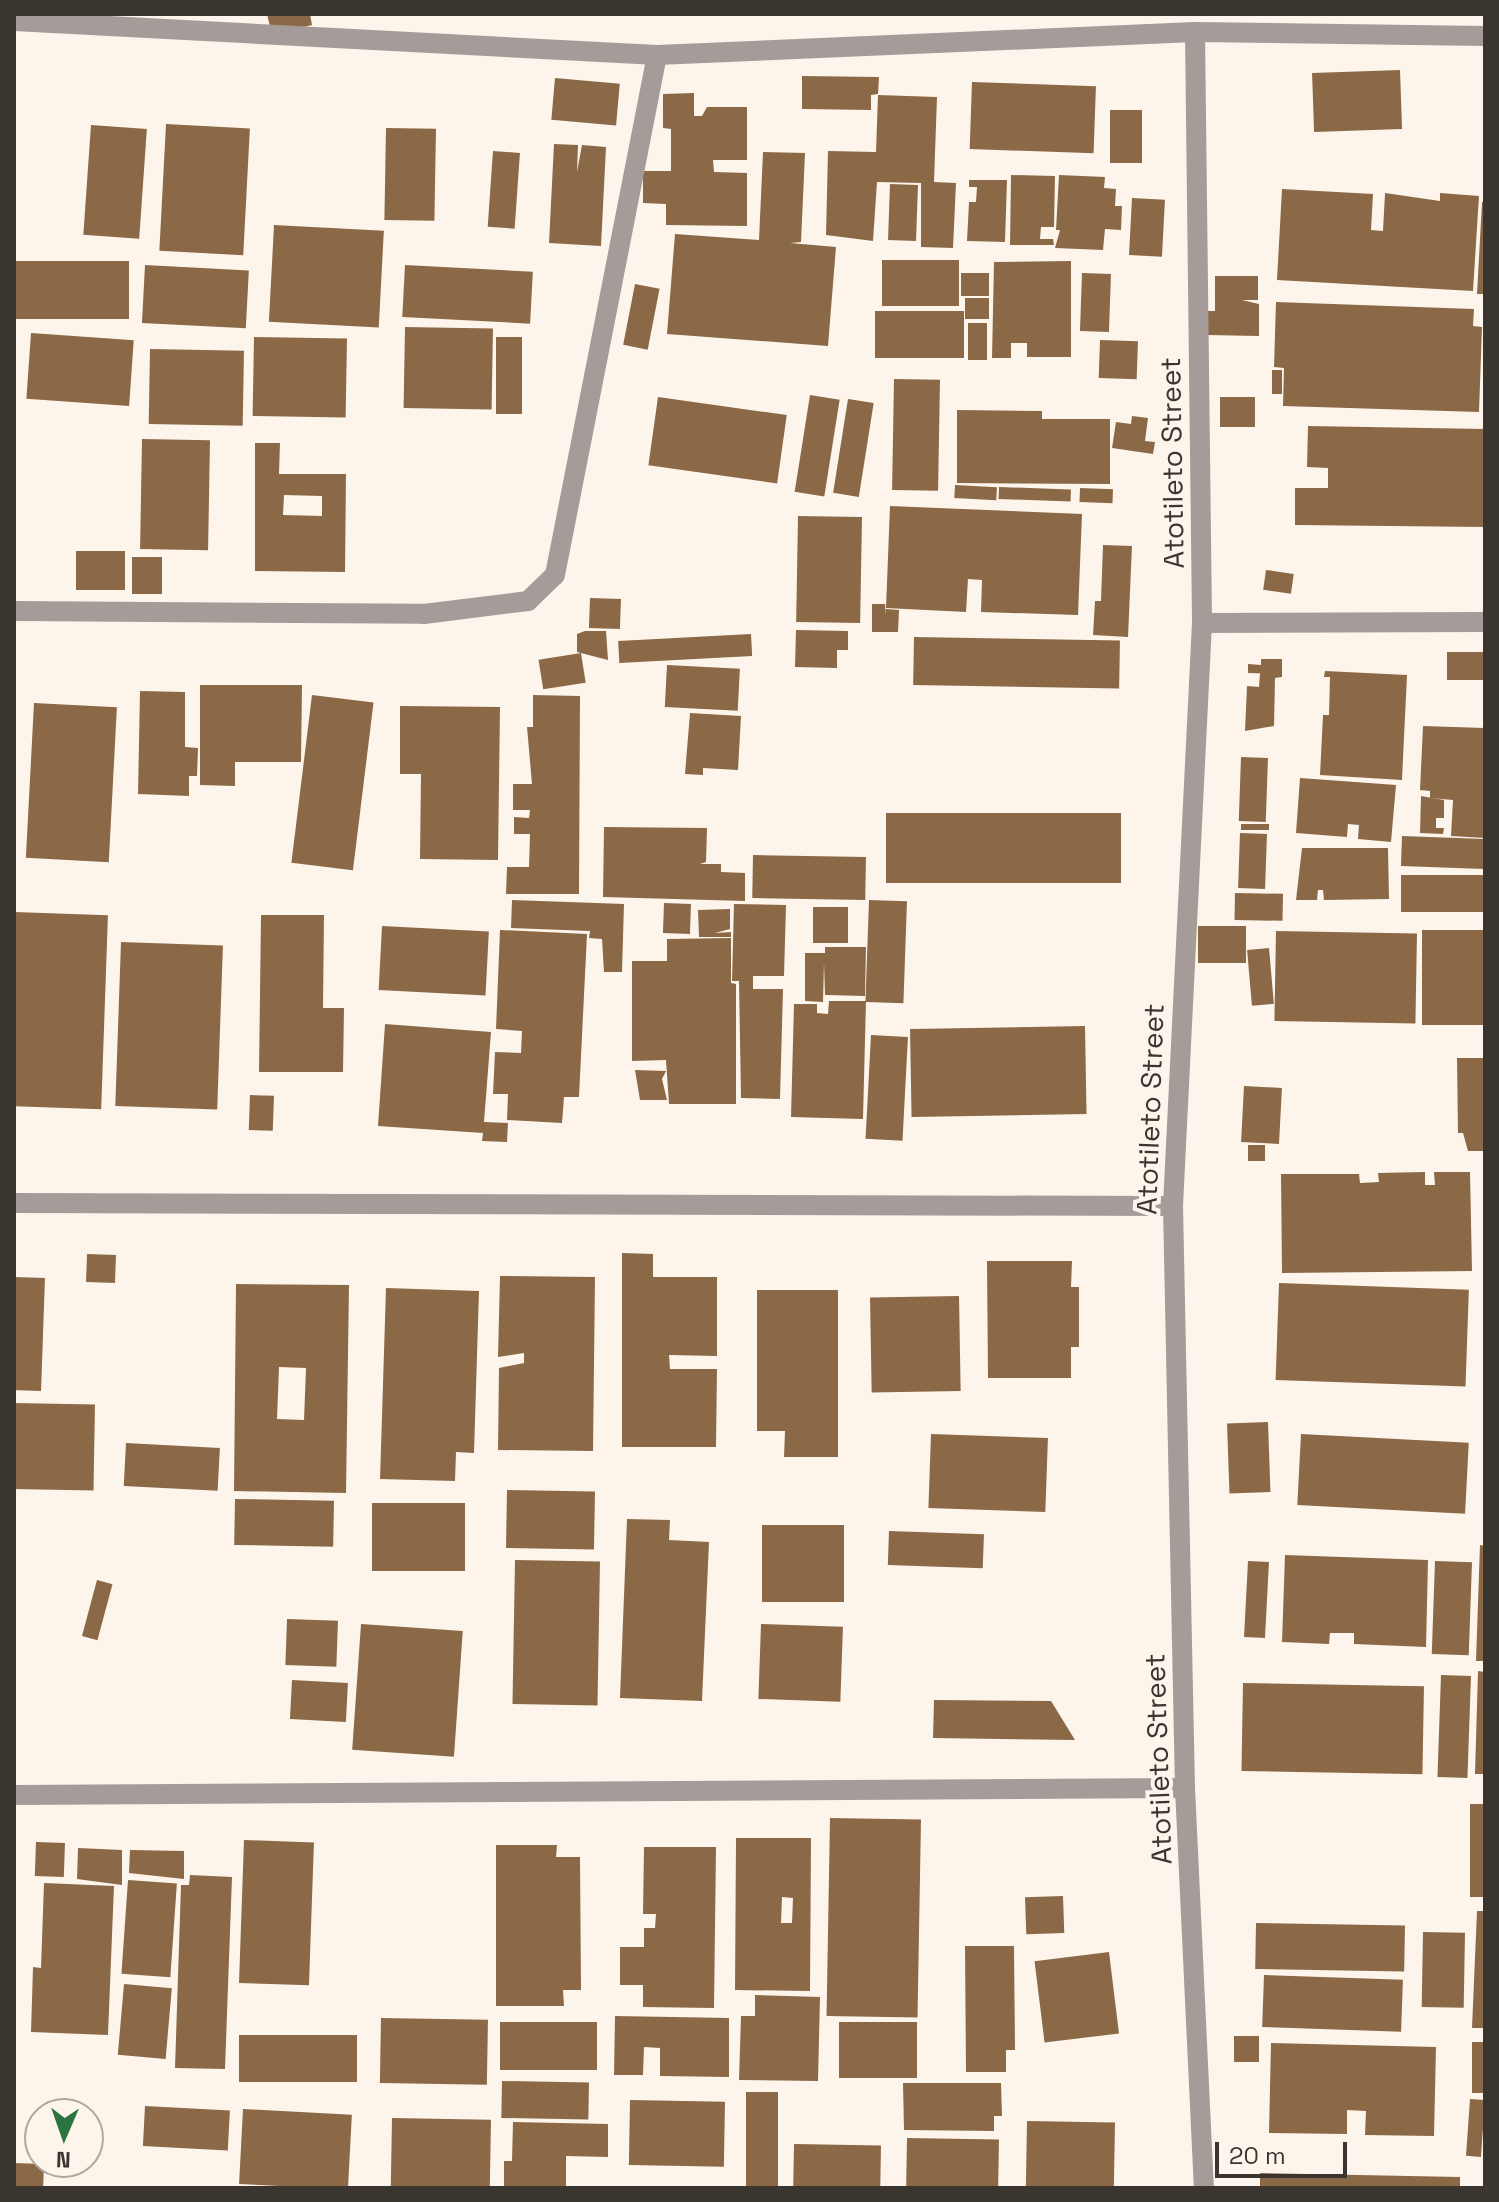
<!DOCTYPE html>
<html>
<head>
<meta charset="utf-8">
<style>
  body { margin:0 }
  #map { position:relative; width:1499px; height:2202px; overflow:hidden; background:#fdf5ec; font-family:"Space Grotesk",sans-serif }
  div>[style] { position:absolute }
  .building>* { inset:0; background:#8b6947; transform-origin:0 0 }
  .street>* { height:20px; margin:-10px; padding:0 10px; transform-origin:10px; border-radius:10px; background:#a59c9a }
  span { translate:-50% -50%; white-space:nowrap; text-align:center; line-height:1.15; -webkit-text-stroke:8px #fdf5ec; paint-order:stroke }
  .street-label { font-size:28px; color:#3a352f }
  .frame { position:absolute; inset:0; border:16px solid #3a352f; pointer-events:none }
  .north { position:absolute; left:24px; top:2098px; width:80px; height:80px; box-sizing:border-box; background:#fdf5ec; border:2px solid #afa8a0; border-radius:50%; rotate:182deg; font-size:22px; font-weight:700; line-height:32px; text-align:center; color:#3a352f }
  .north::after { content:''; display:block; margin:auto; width:28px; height:36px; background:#2c7340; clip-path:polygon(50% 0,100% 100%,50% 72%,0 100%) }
  .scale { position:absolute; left:1215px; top:2142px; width:132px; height:36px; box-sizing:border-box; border:4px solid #3a352f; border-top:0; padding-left:10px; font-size:24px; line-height:28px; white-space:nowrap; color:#3a352f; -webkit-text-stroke:6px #fdf5ec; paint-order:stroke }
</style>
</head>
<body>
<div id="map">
  <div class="building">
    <i style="clip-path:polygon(267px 14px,310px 14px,312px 25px,272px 35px)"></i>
    <i style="left:1400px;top:70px;width:59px;height:88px;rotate:88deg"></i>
    <i style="clip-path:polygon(802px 76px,879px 77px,878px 94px,871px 95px,871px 110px,802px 109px)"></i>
    <i style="left:555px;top:78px;width:65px;height:42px;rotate:5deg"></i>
    <i style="left:972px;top:82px;width:124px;height:67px;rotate:2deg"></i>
    <i style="clip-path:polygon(694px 93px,694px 116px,702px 116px,707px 107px,747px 107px,747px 160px,713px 160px,714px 172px,747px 173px,747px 226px,666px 225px,666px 204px,643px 203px,643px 171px,671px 171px,671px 129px,663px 128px,663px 94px)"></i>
    <i style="clip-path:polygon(878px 95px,937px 97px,934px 182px,956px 183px,953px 248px,921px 247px,921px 183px,877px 182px,873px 241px,826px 235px,828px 151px,876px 152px)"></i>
    <i style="left:1110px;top:110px;width:32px;height:53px"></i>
    <i style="left:166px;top:124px;width:84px;height:127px;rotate:3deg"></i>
    <i style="left:91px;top:125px;width:56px;height:110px;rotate:4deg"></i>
    <i style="left:386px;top:128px;width:50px;height:92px;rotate:1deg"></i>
    <i style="clip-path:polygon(554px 144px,578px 145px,577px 172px,582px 145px,606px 147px,601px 246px,549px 243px)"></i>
    <i style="left:493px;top:151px;width:27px;height:76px;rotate:4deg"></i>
    <i style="clip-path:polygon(763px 152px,805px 153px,801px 242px,790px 243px,836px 247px,828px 346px,667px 334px,675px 234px,759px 240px)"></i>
    <i style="clip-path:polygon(1011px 175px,1055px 176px,1054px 227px,1041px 227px,1040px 239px,1053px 239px,1054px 245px,1010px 245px)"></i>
    <i style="clip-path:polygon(1059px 175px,1105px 177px,1104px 188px,1116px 189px,1115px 206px,1122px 206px,1121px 230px,1105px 229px,1103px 250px,1055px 248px,1060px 230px,1056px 230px)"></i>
    <i style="clip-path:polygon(969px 180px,1007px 180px,1005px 242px,967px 241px,969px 202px,976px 202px,977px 187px,969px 187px)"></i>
    <i style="left:890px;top:184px;width:28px;height:56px;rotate:2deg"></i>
    <i style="clip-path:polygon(1282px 189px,1373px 194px,1371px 230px,1383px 231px,1385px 193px,1440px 201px,1440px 193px,1479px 196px,1473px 291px,1277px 280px)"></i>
    <i style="left:1132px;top:198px;width:33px;height:57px;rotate:3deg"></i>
    <i style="clip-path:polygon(1482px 202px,1485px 202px,1485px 294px,1477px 294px)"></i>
    <i style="left:274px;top:225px;width:110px;height:97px;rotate:3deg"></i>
    <i style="left:882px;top:260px;width:77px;height:46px"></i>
    <i style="left:14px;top:261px;width:115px;height:58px"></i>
    <i style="clip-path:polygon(1071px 261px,1071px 357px,1027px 357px,1027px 343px,1011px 343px,1011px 358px,992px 358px,994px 262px)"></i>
    <i style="left:145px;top:265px;width:104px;height:58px;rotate:3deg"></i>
    <i style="left:405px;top:265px;width:128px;height:52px;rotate:3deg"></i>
    <i style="left:961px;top:273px;width:28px;height:23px"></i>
    <i style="left:1082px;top:273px;width:29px;height:58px;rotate:2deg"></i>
    <i style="clip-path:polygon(1215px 276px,1258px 276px,1258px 300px,1242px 300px,1259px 304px,1259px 336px,1207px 335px,1207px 311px,1215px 311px)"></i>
    <i style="left:635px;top:284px;width:25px;height:62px;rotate:11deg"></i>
    <i style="left:965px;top:298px;width:24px;height:21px"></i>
    <i style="clip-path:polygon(1276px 302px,1474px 309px,1473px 326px,1482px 327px,1479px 412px,1283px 406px,1284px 368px,1274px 367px)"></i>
    <i style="left:875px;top:311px;width:89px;height:47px"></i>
    <i style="left:968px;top:323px;width:19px;height:37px"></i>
    <i style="left:405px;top:327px;width:88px;height:81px;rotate:1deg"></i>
    <i style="left:31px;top:333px;width:103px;height:66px;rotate:4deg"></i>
    <i style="left:254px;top:337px;width:93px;height:79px;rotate:1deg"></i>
    <i style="left:496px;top:337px;width:26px;height:77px"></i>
    <i style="left:1100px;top:340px;width:38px;height:38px;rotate:2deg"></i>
    <i style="left:150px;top:349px;width:94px;height:75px;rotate:1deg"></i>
    <i style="left:1272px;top:370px;width:10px;height:24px"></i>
    <i style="left:894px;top:379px;width:46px;height:111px;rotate:1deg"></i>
    <i style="left:810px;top:395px;width:30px;height:98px;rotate:9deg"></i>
    <i style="left:658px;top:397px;width:130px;height:69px;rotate:8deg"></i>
    <i style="left:1255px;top:397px;width:30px;height:35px;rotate:90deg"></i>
    <i style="left:848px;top:399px;width:26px;height:95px;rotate:9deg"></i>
    <i style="clip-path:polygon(957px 410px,1042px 411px,1042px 419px,1110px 419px,1110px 484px,957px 483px)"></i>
    <i style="clip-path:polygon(1132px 416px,1148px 418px,1145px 441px,1155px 442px,1153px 454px,1112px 448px,1116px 422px,1131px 424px)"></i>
    <i style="clip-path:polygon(1308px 426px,1485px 429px,1485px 527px,1295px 525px,1295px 488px,1328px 488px,1328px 468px,1307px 467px)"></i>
    <i style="left:142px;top:439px;width:68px;height:110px;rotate:1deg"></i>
    <i style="clip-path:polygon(evenodd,255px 443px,280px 443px,279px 474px,346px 474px,345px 572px,255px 571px,255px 443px,284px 495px,322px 496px,322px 516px,283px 515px,284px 495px)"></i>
    <i style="left:955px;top:485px;width:42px;height:13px;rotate:3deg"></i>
    <i style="left:999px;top:487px;width:72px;height:12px;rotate:2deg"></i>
    <i style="left:1080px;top:488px;width:33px;height:14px;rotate:2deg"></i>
    <i style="clip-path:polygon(890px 506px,1082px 514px,1078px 615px,981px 612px,982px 580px,968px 579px,966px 612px,886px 608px)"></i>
    <i style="left:798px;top:516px;width:64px;height:106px;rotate:1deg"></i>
    <i style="clip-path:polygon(1103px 545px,1132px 546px,1128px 637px,1093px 635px,1095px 601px,1101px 601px)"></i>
    <i style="left:76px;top:551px;width:49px;height:39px"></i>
    <i style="left:132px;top:557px;width:30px;height:37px"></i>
    <i style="left:1266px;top:570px;width:28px;height:20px;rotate:8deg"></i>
    <i style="left:590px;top:598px;width:31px;height:30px;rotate:2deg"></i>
    <i style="clip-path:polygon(872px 604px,885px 604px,886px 615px,886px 609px,899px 610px,898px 632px,872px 632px)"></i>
    <i style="clip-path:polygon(796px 630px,848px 631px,848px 650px,837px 650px,837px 668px,795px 667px)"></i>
    <i style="clip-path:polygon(585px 631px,606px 631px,608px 660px,577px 652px,577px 634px)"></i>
    <i style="left:751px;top:634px;width:22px;height:133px;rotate:87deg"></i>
    <i style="left:914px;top:637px;width:206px;height:48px;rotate:1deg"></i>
    <i style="left:1485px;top:652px;width:28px;height:38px;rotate:90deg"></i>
    <i style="left:581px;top:653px;width:30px;height:43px;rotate:81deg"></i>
    <i style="clip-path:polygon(1261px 659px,1282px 659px,1282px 677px,1275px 678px,1274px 726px,1245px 731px,1247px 686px,1259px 687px,1260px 673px,1276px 674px,1248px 673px,1248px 664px,1261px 665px)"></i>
    <i style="left:667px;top:665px;width:73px;height:42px;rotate:3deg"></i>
    <i style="clip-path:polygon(1325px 671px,1407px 675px,1402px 780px,1320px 775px,1323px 715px,1329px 715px,1330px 677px,1324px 677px)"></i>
    <i style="clip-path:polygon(200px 685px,302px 685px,301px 762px,235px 762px,235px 786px,200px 785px)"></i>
    <i style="clip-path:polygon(140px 691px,185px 692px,185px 747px,198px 748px,197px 776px,189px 776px,189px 796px,138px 794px)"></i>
    <i style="left:312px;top:695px;width:62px;height:169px;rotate:7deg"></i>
    <i style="clip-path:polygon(533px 695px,580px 696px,579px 894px,506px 894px,507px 867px,529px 867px,530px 834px,514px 834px,514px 817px,529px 818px,530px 810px,513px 810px,513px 784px,532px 784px,527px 727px,533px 727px)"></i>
    <i style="left:34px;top:703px;width:83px;height:155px;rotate:3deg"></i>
    <i style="clip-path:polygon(400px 706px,500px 707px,498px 860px,420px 859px,421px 774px,400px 774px)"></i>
    <i style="clip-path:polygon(690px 713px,741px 716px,738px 770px,703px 768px,703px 775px,685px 774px)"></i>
    <i style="clip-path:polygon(1423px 726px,1485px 728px,1485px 838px,1451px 836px,1453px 800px,1430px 798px,1430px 791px,1420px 790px)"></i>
    <i style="left:1241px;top:757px;width:27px;height:64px;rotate:2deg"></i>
    <i style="clip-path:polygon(1300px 778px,1396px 785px,1391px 842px,1358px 839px,1359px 825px,1348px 824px,1347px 837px,1296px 833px)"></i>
    <i style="clip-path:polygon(1421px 796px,1444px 800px,1444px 818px,1436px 818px,1436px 828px,1444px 828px,1443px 834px,1420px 833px)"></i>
    <i style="left:886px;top:813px;width:235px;height:70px"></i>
    <i style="left:1241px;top:824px;width:28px;height:6px"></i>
    <i style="clip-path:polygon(604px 827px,707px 828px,706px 862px,700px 864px,721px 864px,721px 872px,745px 873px,745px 901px,603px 897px)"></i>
    <i style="left:1240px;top:833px;width:27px;height:55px;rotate:2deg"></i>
    <i style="left:1402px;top:836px;width:83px;height:30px;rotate:2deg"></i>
    <i style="clip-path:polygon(1302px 848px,1388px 848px,1389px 899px,1324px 900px,1323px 890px,1318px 890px,1317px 900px,1296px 900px)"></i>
    <i style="left:753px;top:855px;width:113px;height:43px;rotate:1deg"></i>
    <i style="left:1485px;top:875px;width:37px;height:84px;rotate:90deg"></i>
    <i style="left:1235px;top:893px;width:48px;height:27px;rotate:1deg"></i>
    <i style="clip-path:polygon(512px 900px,624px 904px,622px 972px,604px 972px,602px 939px,589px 938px,590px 931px,511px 928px)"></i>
    <i style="left:869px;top:900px;width:38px;height:102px;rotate:2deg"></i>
    <i style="left:664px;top:903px;width:27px;height:30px;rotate:2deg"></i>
    <i style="clip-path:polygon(734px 904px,786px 905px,784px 976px,753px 976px,753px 989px,783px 989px,780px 1099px,741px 1098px,739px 981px,732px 981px)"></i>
    <i style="left:813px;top:907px;width:35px;height:36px"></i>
    <i style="clip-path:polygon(730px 909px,730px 929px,715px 933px,731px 932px,731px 937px,699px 937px,698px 910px)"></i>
    <i style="left:14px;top:912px;width:94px;height:194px;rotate:2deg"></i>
    <i style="clip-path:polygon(261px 915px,324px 915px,323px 1008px,344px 1008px,343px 1072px,259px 1072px)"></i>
    <i style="left:382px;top:926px;width:107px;height:64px;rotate:3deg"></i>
    <i style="left:1198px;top:926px;width:48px;height:37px"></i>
    <i style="clip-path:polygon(500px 930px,587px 934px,579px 1097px,564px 1097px,562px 1123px,507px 1120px,508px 1094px,493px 1094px,495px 1052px,521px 1053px,522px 1031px,496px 1029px)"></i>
    <i style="left:1422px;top:930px;width:63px;height:95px"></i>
    <i style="left:1276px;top:931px;width:141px;height:90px;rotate:1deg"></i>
    <i style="clip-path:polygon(731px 938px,731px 983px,736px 984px,736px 1104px,669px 1104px,666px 1060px,632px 1061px,632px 961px,667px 961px,667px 939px)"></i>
    <i style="left:121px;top:942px;width:102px;height:164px;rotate:2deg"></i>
    <i style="clip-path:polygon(825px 947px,866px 947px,865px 996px,825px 995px,824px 963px,823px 1002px,805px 1001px,805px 953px,825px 953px)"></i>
    <i style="left:1269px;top:948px;width:56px;height:22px;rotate:85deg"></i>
    <i style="clip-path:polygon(829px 1001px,866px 1001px,863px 1119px,791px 1117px,794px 1004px,817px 1004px,817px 1013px,828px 1014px)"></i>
    <i style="clip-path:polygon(385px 1024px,491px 1032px,484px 1122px,508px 1123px,507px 1142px,482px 1141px,483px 1133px,378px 1126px)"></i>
    <i style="left:1085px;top:1026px;width:88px;height:175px;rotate:89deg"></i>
    <i style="left:871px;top:1035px;width:37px;height:104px;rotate:3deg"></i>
    <i style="clip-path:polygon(1457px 1058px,1485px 1058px,1485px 1151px,1468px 1151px,1463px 1133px,1458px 1133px)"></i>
    <i style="clip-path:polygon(635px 1070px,666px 1071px,662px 1079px,667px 1100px,640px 1100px)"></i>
    <i style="left:1244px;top:1086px;width:38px;height:56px;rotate:3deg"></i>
    <i style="left:250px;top:1095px;width:24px;height:35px;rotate:2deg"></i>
    <i style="left:1248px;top:1145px;width:17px;height:16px"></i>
    <i style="clip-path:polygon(1425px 1172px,1425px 1185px,1435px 1185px,1434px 1172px,1470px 1172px,1472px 1271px,1282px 1273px,1281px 1174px,1359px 1174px,1360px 1183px,1379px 1182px,1378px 1173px)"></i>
    <i style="clip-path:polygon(622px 1253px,653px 1254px,653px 1277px,717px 1277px,717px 1356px,669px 1355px,670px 1369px,717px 1369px,716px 1447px,622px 1447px)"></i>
    <i style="left:87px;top:1254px;width:29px;height:28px;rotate:2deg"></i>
    <i style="clip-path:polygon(987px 1261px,1072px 1261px,1071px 1287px,1079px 1287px,1079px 1347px,1071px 1347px,1071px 1378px,988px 1378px)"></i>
    <i style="clip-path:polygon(500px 1276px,595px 1277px,593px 1451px,498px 1450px,499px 1368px,524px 1363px,524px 1353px,498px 1357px)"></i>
    <i style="left:14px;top:1277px;width:31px;height:113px;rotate:2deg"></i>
    <i style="left:1279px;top:1283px;width:190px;height:97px;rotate:2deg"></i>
    <i style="clip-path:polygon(evenodd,236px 1284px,349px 1285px,346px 1493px,234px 1491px,236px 1284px,279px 1367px,306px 1368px,304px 1420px,277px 1419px,279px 1367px)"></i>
    <i style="clip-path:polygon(386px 1288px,479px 1291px,474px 1453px,456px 1452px,455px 1481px,380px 1479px)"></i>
    <i style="clip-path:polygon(757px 1290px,838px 1290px,838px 1457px,784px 1457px,785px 1431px,757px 1431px)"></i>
    <i style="left:959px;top:1296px;width:95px;height:89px;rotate:89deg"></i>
    <i style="left:14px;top:1403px;width:81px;height:86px;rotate:1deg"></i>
    <i style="left:1268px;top:1422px;width:70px;height:41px;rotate:88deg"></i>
    <i style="left:931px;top:1434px;width:117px;height:74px;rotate:2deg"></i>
    <i style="left:1301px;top:1434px;width:168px;height:71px;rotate:3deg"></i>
    <i style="left:126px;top:1443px;width:94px;height:43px;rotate:3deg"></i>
    <i style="left:507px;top:1490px;width:88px;height:58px;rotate:1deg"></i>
    <i style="left:235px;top:1499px;width:99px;height:46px;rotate:1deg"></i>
    <i style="left:372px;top:1503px;width:93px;height:68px"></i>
    <i style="clip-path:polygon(627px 1519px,670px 1520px,669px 1540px,709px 1542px,702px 1701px,620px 1698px)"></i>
    <i style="left:762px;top:1525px;width:82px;height:77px"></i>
    <i style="left:889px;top:1531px;width:95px;height:34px;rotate:2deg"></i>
    <i style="clip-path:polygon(1480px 1545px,1485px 1546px,1485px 1661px,1476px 1661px)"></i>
    <i style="clip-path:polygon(1285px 1555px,1428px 1560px,1426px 1647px,1354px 1644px,1354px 1633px,1330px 1633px,1329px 1644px,1282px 1642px)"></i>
    <i style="left:515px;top:1560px;width:85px;height:144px;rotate:1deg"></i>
    <i style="left:1248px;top:1561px;width:21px;height:76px;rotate:3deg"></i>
    <i style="left:1435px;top:1561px;width:37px;height:93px;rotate:2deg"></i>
    <i style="left:97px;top:1580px;width:16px;height:58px;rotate:15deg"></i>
    <i style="left:287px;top:1619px;width:51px;height:46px;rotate:2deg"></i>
    <i style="left:361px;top:1624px;width:102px;height:126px;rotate:4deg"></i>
    <i style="left:761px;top:1624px;width:82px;height:75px;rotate:2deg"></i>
    <i style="clip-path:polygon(1478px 1671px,1485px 1672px,1485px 1774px,1475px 1774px)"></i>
    <i style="left:1441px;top:1675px;width:30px;height:102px;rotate:2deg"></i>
    <i style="left:292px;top:1680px;width:56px;height:39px;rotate:3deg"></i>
    <i style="left:1243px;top:1683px;width:181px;height:88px;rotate:1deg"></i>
    <i style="clip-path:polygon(934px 1700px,1051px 1701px,1075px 1740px,933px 1738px)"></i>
    <i style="left:1470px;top:1804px;width:15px;height:93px"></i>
    <i style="left:830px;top:1818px;width:91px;height:198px;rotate:1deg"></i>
    <i style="clip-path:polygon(evenodd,736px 1838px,811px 1838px,810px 1991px,735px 1990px,736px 1838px,782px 1897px,793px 1898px,792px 1923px,781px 1923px,782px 1897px)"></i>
    <i style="left:244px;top:1840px;width:70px;height:143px;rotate:2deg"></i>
    <i style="left:36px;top:1842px;width:29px;height:34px;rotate:2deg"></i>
    <i style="clip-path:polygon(496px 1845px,557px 1845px,556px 1857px,580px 1857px,581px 1990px,563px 1990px,564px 2006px,496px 2006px)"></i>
    <i style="clip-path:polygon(644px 1847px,716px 1847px,714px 2008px,643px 2007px,643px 1985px,620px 1985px,620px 1947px,644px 1947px,644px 1928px,655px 1928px,656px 1914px,643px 1914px)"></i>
    <i style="clip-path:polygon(78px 1848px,122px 1850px,122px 1885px,77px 1879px)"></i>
    <i style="clip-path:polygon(130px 1850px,184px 1851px,184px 1879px,129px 1873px)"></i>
    <i style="clip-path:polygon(190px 1875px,232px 1877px,225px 2069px,175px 2068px,181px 1885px,189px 1885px)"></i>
    <i style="left:128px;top:1880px;width:49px;height:94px;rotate:4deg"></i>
    <i style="clip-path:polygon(44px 1883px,114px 1886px,108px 2035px,31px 2032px,33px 1967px,41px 1968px)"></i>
    <i style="left:1063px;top:1896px;width:37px;height:38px;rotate:88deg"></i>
    <i style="clip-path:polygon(1477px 1911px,1485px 1911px,1485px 2028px,1472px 2028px)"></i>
    <i style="left:1256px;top:1923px;width:149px;height:46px;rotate:1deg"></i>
    <i style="left:1423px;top:1932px;width:42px;height:75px;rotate:1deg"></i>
    <i style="clip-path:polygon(965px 1946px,1014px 1946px,1015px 2050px,1006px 2050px,1006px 2072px,966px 2072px)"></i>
    <i style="left:1109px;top:1952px;width:82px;height:75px;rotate:83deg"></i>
    <i style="left:1264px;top:1975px;width:139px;height:52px;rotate:2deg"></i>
    <i style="left:124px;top:1984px;width:48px;height:71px;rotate:5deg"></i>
    <i style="clip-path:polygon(755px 1995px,820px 1997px,818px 2081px,739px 2080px,741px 2016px,755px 2016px)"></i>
    <i style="clip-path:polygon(615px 2016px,729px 2018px,729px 2077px,660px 2076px,660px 2048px,644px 2047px,643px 2075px,614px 2075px)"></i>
    <i style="left:381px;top:2018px;width:107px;height:65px;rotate:1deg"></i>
    <i style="left:500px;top:2022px;width:97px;height:48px"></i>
    <i style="left:839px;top:2022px;width:78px;height:56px"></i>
    <i style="left:239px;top:2035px;width:118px;height:47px"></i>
    <i style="left:1234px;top:2036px;width:25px;height:26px"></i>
    <i style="left:1472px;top:2042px;width:13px;height:51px"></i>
    <i style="clip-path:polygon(1271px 2043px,1436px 2047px,1434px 2136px,1365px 2135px,1366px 2111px,1347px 2110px,1347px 2134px,1269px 2133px)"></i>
    <i style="left:502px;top:2081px;width:87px;height:37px;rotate:1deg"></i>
    <i style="clip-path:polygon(903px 2083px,1001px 2083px,1002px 2116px,994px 2116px,994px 2131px,904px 2130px)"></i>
    <i style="left:746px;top:2092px;width:32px;height:96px"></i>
    <i style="left:1470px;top:2099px;width:15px;height:57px;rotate:4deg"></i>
    <i style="left:630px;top:2100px;width:95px;height:65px;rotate:1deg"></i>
    <i style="left:145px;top:2106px;width:85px;height:40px;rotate:3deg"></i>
    <i style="left:243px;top:2109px;width:109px;height:75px;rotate:3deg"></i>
    <i style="left:392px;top:2118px;width:99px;height:70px;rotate:1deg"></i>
    <i style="left:1027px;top:2121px;width:88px;height:67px;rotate:1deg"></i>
    <i style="clip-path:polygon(513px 2122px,608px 2124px,608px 2157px,566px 2156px,566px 2188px,504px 2188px,504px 2161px,512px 2161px)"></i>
    <i style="left:907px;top:2138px;width:92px;height:50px;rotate:1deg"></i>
    <i style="left:794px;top:2144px;width:87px;height:44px;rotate:1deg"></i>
    <i style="left:14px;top:2163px;width:30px;height:25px;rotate:2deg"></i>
    <i style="clip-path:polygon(1260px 2173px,1460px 2177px,1460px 2188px,1260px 2188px)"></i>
  </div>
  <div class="street">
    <i style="left:14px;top:21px;width:644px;rotate:3.03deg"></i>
    <i style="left:657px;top:55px;width:538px;rotate:-2.45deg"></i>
    <i style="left:1195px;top:32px;width:290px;rotate:0.8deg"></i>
    <i style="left:1195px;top:32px;width:591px;rotate:89.32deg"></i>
    <i style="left:1202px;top:623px;width:584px;rotate:92.85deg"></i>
    <i style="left:1173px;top:1206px;width:582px;rotate:88.82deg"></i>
    <i style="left:1185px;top:1788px;width:400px;rotate:87.3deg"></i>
    <i style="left:14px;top:611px;width:410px;rotate:0.4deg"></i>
    <i style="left:424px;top:614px;width:105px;rotate:-7.1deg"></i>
    <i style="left:528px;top:601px;width:37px;rotate:-44deg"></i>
    <i style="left:555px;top:575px;width:530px;rotate:-78.9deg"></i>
    <i style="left:1202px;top:623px;width:283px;rotate:-0.2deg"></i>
    <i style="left:14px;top:1203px;width:1159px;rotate:0.15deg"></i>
    <i style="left:14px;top:1795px;width:1171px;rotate:-0.34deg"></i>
  </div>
  <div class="street-label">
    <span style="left:1172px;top:463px;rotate:-91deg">Atotileto Street</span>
    <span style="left:1150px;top:1109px;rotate:-88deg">Atotileto Street</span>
    <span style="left:1158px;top:1759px;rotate:-92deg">Atotileto Street</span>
  </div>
  <div class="frame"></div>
  <div class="north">N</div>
  <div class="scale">20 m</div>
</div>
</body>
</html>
